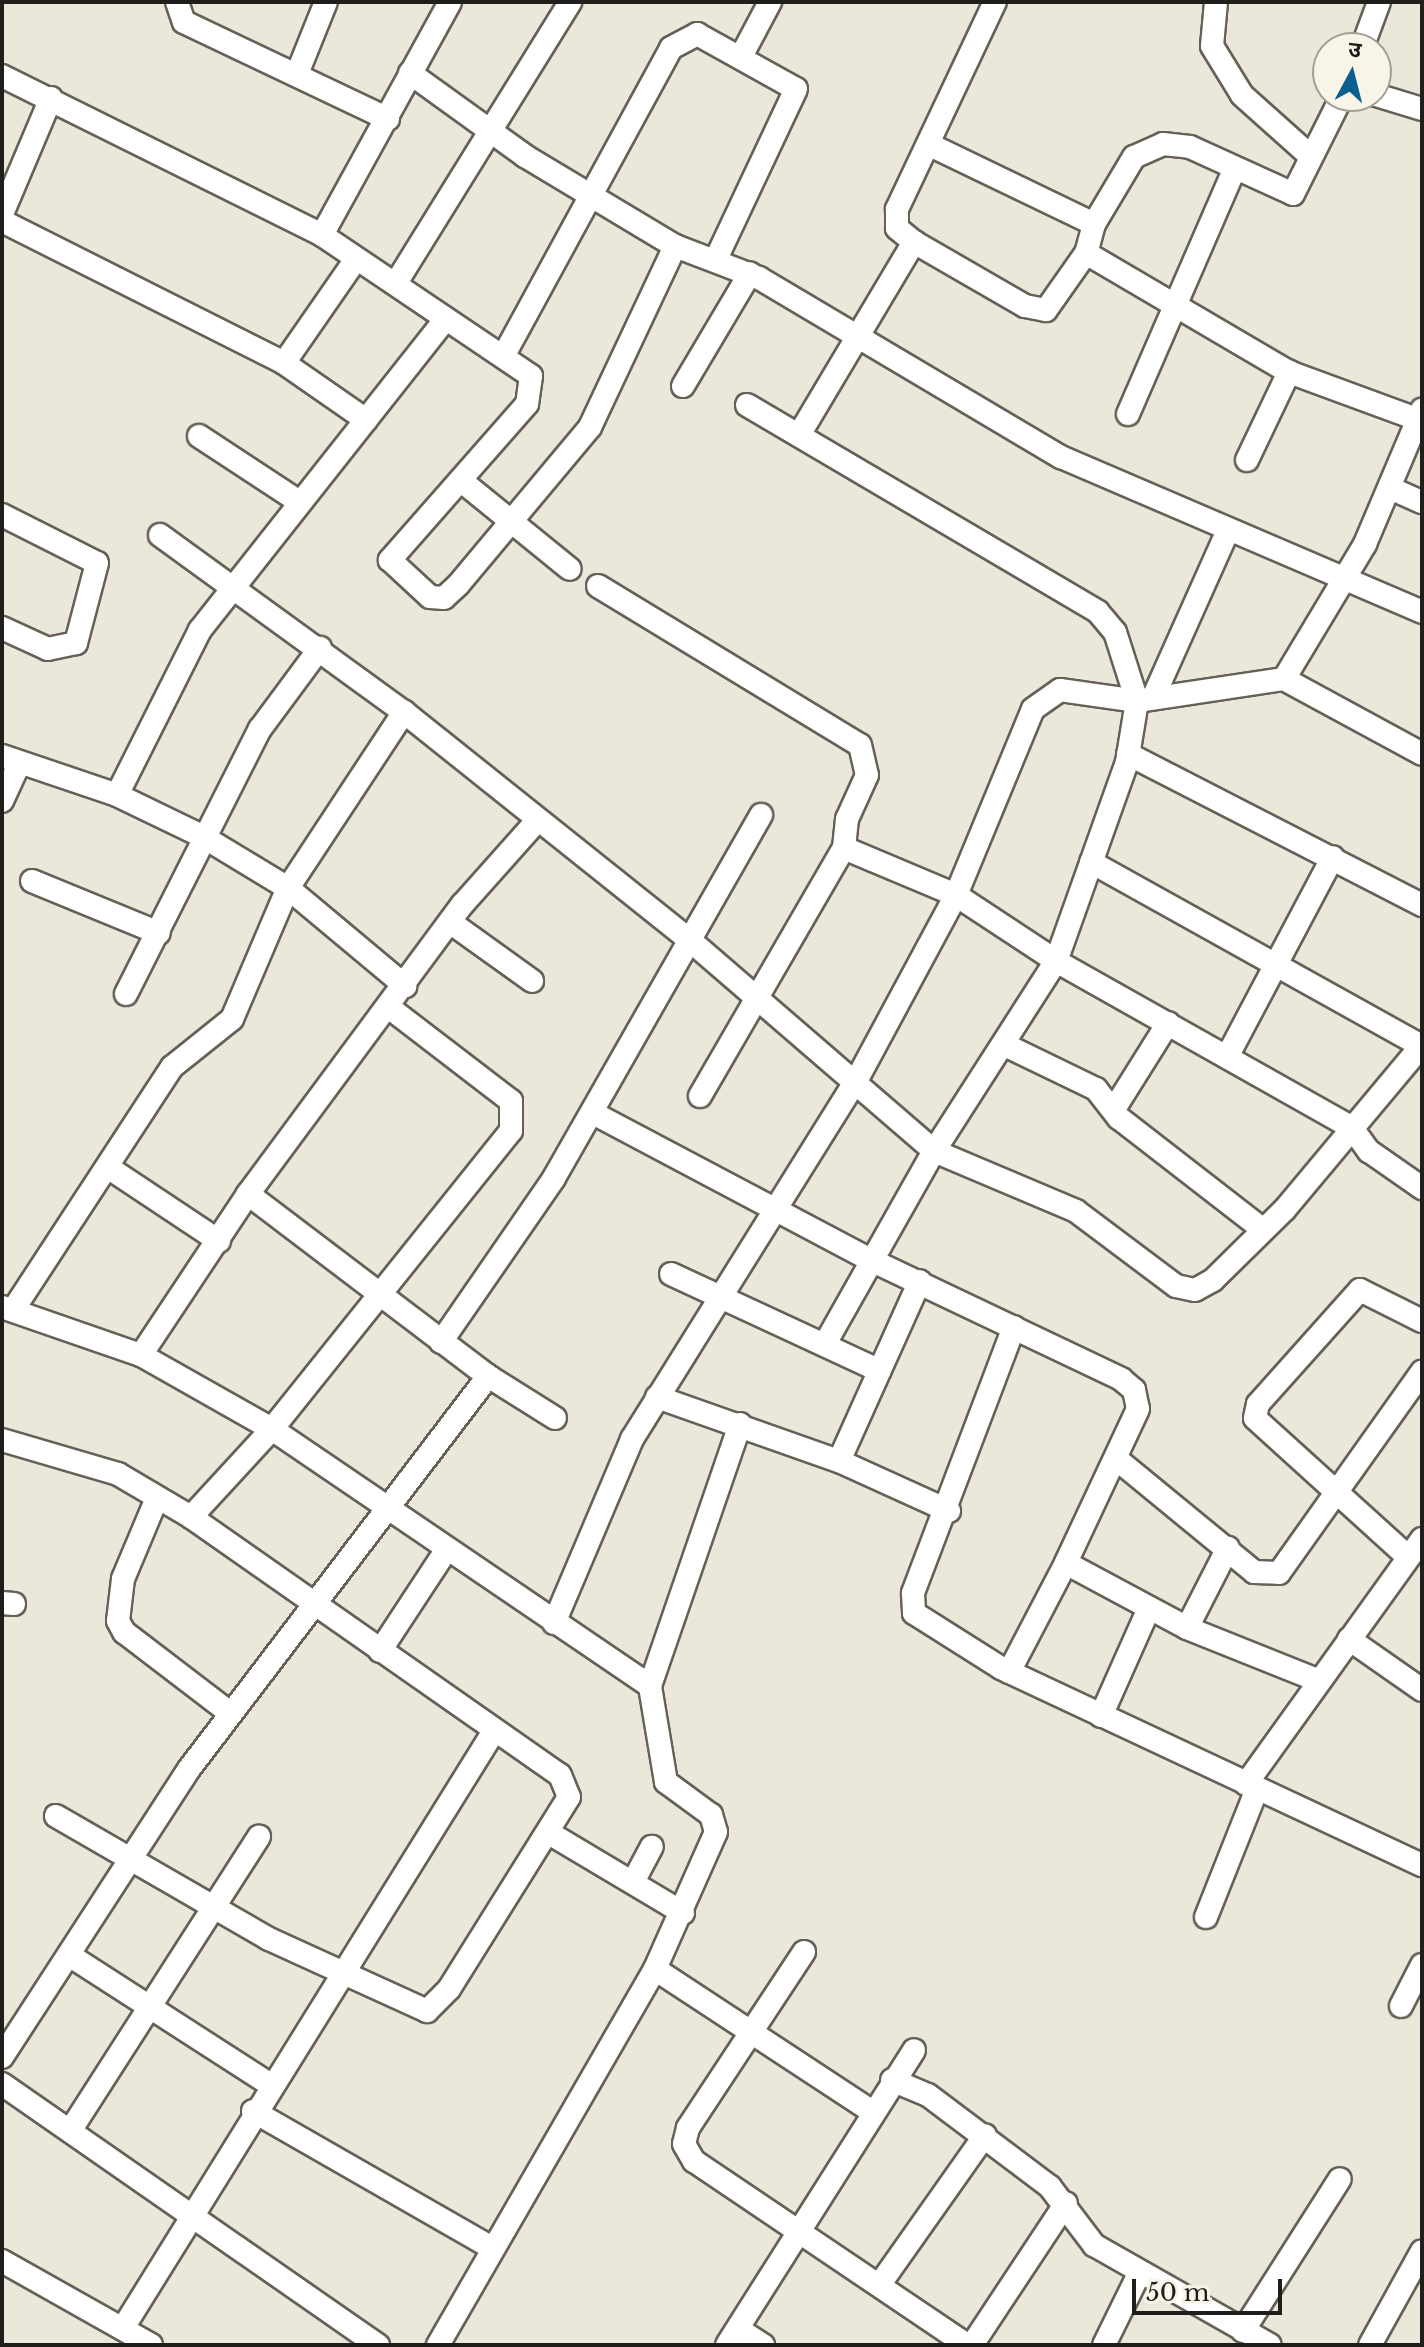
<!DOCTYPE html>
<html>
<head>
<meta charset="utf-8">
<style>
  body { margin:0 }
  #map { position:relative; width:1424px; height:2347px; overflow:hidden; background:#ebe7db; font-family:"Libre Baskerville","Noto Sans Devanagari",serif }
  div>[style] { position:absolute }
  .roads { filter:drop-shadow(2px 0 #656157) drop-shadow(-2px 0 #656157) drop-shadow(0 2px #656157) drop-shadow(0 -2px #656157) }
  .minor>* { height:22px; margin:-11px; padding:0 11px; transform-origin:11px; border-radius:11px; background:#fff }
  span { translate:-50% -50%; white-space:nowrap; text-align:center; line-height:1.15; -webkit-text-stroke:6px #f8f4e8; paint-order:stroke }
  .frame { position:absolute; inset:0; border:4px solid #1f1e1a; pointer-events:none }
  .north { position:absolute; left:1312px; top:32px; width:80px; height:80px; box-sizing:border-box; background:#f8f4e8; border:2px solid #a19e96; border-radius:50%; rotate:7deg; font-size:22px; font-weight:700; line-height:32px; text-align:center; color:#1f1e1a }
  .north::after { content:''; display:block; margin:auto; width:28px; height:36px; background:#0a5e90; clip-path:polygon(50% 0,100% 100%,50% 72%,0 100%) }
  .scale { position:absolute; left:1132px; top:2279px; width:150px; height:36px; box-sizing:border-box; border:4px solid #1f1e1a; border-top:0; padding-left:10px; font-size:24px; line-height:28px; white-space:nowrap; color:#1f1e1a; -webkit-text-stroke:6px #f8f4e8; paint-order:stroke }
</style>
</head>
<body>
<div id="map">
  <div class="roads">
    <div class="minor">
      <i style="left:177px;top:2px;width:21px;rotate:71deg"></i>
      <i style="left:184px;top:22px;width:226px;rotate:25.4deg"></i>
      <i style="left:1216px;top:2px;width:44px;rotate:95.2deg"></i>
      <i style="left:1212px;top:46px;width:57px;rotate:58.5deg"></i>
      <i style="left:1242px;top:95px;width:90px;rotate:41.8deg"></i>
      <i style="left:1362px;top:48px;width:49px;rotate:-69.7deg"></i>
      <i style="left:743px;top:53px;width:58px;rotate:-62.1deg"></i>
      <i style="left:410px;top:73px;width:142px;rotate:35.8deg"></i>
      <i style="left:525px;top:156px;width:175px;rotate:31deg"></i>
      <i style="left:675px;top:246px;width:90px;rotate:20.9deg"></i>
      <i style="left:759px;top:278px;width:351px;rotate:30.7deg"></i>
      <i style="left:1061px;top:457px;width:393px;rotate:23.2deg"></i>
      <i style="left:297px;top:74px;width:78px;rotate:-68.1deg"></i>
      <i style="left:2px;top:76px;width:357px;rotate:26.4deg"></i>
      <i style="left:322px;top:235px;width:252px;rotate:34deg"></i>
      <i style="left:531px;top:376px;width:28px;rotate:98deg"></i>
      <i style="left:527px;top:404px;width:208px;rotate:131.3deg"></i>
      <i style="left:390px;top:560px;width:54px;rotate:42.8deg"></i>
      <i style="left:430px;top:597px;width:14px;rotate:4deg"></i>
      <i style="left:444px;top:598px;width:19px;rotate:-43deg"></i>
      <i style="left:458px;top:585px;width:206px;rotate:-50.1deg"></i>
      <i style="left:590px;top:427px;width:200px;rotate:-64.8deg"></i>
      <i style="left:1376px;top:95px;width:48px;rotate:16.9deg"></i>
      <i style="left:928px;top:144px;width:184px;rotate:25.7deg"></i>
      <i style="left:1094px;top:224px;width:30px;rotate:105deg"></i>
      <i style="left:1086px;top:253px;width:235px;rotate:30.4deg"></i>
      <i style="left:1289px;top:372px;width:136px;rotate:20.2deg"></i>
      <i style="left:2px;top:214px;width:126px;rotate:-67.1deg"></i>
      <i style="left:2px;top:221px;width:316px;rotate:26.7deg"></i>
      <i style="left:284px;top:363px;width:100px;rotate:34.8deg"></i>
      <i style="left:1094px;top:224px;width:78px;rotate:-59.2deg"></i>
      <i style="left:1134px;top:157px;width:32px;rotate:-24deg"></i>
      <i style="left:1163px;top:144px;width:27px;rotate:6deg"></i>
      <i style="left:1190px;top:147px;width:113px;rotate:24.5deg"></i>
      <i style="left:1293px;top:194px;width:110px;rotate:-63.4deg"></i>
      <i style="left:322px;top:235px;width:266px;rotate:-61.2deg"></i>
      <i style="left:914px;top:242px;width:128px;rotate:30deg"></i>
      <i style="left:1025px;top:306px;width:21px;rotate:11deg"></i>
      <i style="left:1046px;top:310px;width:70px;rotate:-54.9deg"></i>
      <i style="left:396px;top:283px;width:331px;rotate:-58.2deg"></i>
      <i style="left:505px;top:353px;width:347px;rotate:-61.4deg"></i>
      <i style="left:671px;top:48px;width:30px;rotate:-28deg"></i>
      <i style="left:697px;top:34px;width:113px;rotate:29.1deg"></i>
      <i style="left:796px;top:89px;width:186px;rotate:115.2deg"></i>
      <i style="left:284px;top:363px;width:126px;rotate:-55.3deg"></i>
      <i style="left:683px;top:386px;width:131px;rotate:-59.3deg"></i>
      <i style="left:747px;top:405px;width:407px;rotate:30.5deg"></i>
      <i style="left:1098px;top:612px;width:26px;rotate:50deg"></i>
      <i style="left:1115px;top:632px;width:72px;rotate:72.3deg"></i>
      <i style="left:1137px;top:701px;width:62px;rotate:99.3deg"></i>
      <i style="left:1127px;top:762px;width:211px;rotate:109.6deg"></i>
      <i style="left:1056px;top:961px;width:226px;rotate:122.7deg"></i>
      <i style="left:934px;top:1151px;width:222px;rotate:119.5deg"></i>
      <i style="left:1128px;top:414px;width:268px;rotate:-66.5deg"></i>
      <i style="left:799px;top:435px;width:225px;rotate:-59.2deg"></i>
      <i style="left:914px;top:242px;width:22px;rotate:-141deg"></i>
      <i style="left:897px;top:228px;width:19px;rotate:-90deg"></i>
      <i style="left:897px;top:209px;width:229px;rotate:-64.7deg"></i>
      <i style="left:199px;top:436px;width:118px;rotate:33.3deg"></i>
      <i style="left:1247px;top:460px;width:98px;rotate:-64.5deg"></i>
      <i style="left:464px;top:483px;width:136px;rotate:39.1deg"></i>
      <i style="left:1390px;top:488px;width:35px;rotate:24deg"></i>
      <i style="left:2px;top:515px;width:106px;rotate:26.8deg"></i>
      <i style="left:97px;top:563px;width:83px;rotate:104.7deg"></i>
      <i style="left:76px;top:643px;width:29px;rotate:168deg"></i>
      <i style="left:48px;top:649px;width:51px;rotate:-155.5deg"></i>
      <i style="left:160px;top:535px;width:301px;rotate:36deg"></i>
      <i style="left:404px;top:712px;width:369px;rotate:38.6deg"></i>
      <i style="left:692px;top:942px;width:320px;rotate:40.8deg"></i>
      <i style="left:934px;top:1151px;width:154px;rotate:22.9deg"></i>
      <i style="left:1076px;top:1211px;width:125px;rotate:36.9deg"></i>
      <i style="left:1176px;top:1286px;width:19px;rotate:12deg"></i>
      <i style="left:1195px;top:1290px;width:21px;rotate:-29deg"></i>
      <i style="left:1213px;top:1280px;width:101px;rotate:-44.6deg"></i>
      <i style="left:1285px;top:1209px;width:214px;rotate:-50.1deg"></i>
      <i style="left:598px;top:586px;width:306px;rotate:31.3deg"></i>
      <i style="left:860px;top:745px;width:31px;rotate:77deg"></i>
      <i style="left:867px;top:775px;width:48px;rotate:114.4deg"></i>
      <i style="left:847px;top:819px;width:29px;rotate:96deg"></i>
      <i style="left:1284px;top:679px;width:157px;rotate:28.5deg"></i>
      <i style="left:1153px;top:698px;width:184px;rotate:-65.9deg"></i>
      <i style="left:1128px;top:754px;width:331px;rotate:27.2deg"></i>
      <i style="left:2px;top:756px;width:121px;rotate:18.7deg"></i>
      <i style="left:117px;top:795px;width:94px;rotate:25.8deg"></i>
      <i style="left:202px;top:836px;width:100px;rotate:31.2deg"></i>
      <i style="left:288px;top:888px;width:153px;rotate:39.9deg"></i>
      <i style="left:117px;top:795px;width:185px;rotate:-63.3deg"></i>
      <i style="left:200px;top:630px;width:392px;rotate:-51.7deg"></i>
      <i style="left:2px;top:801px;width:41px;rotate:-65.3deg"></i>
      <i style="left:1091px;top:862px;width:378px;rotate:29.1deg"></i>
      <i style="left:32px;top:881px;width:137px;rotate:22.3deg"></i>
      <i style="left:450px;top:922px;width:101px;rotate:35.7deg"></i>
      <i style="left:126px;top:994px;width:297px;rotate:-63.2deg"></i>
      <i style="left:260px;top:729px;width:101px;rotate:-53.5deg"></i>
      <i style="left:1007px;top:1046px;width:99px;rotate:25.8deg"></i>
      <i style="left:1096px;top:1089px;width:37px;rotate:52deg"></i>
      <i style="left:1119px;top:1118px;width:181px;rotate:37.8deg"></i>
      <i style="left:1227px;top:1057px;width:226px;rotate:-62.1deg"></i>
      <i style="left:700px;top:1096px;width:287px;rotate:-59.9deg"></i>
      <i style="left:844px;top:848px;width:121px;rotate:22.8deg"></i>
      <i style="left:956px;top:895px;width:120px;rotate:33.4deg"></i>
      <i style="left:1056px;top:961px;width:340px;rotate:29.4deg"></i>
      <i style="left:1352px;top:1128px;width:29px;rotate:54deg"></i>
      <i style="left:1369px;top:1151px;width:65px;rotate:34.9deg"></i>
      <i style="left:1116px;top:1106px;width:98px;rotate:-57.9deg"></i>
      <i style="left:593px;top:1113px;width:317px;rotate:27.9deg"></i>
      <i style="left:873px;top:1261px;width:275px;rotate:25.4deg"></i>
      <i style="left:1121px;top:1379px;width:17px;rotate:40deg"></i>
      <i style="left:1134px;top:1390px;width:19px;rotate:78deg"></i>
      <i style="left:1138px;top:1409px;width:170px;rotate:115.1deg"></i>
      <i style="left:1066px;top:1563px;width:137px;rotate:28.2deg"></i>
      <i style="left:1187px;top:1628px;width:140px;rotate:21.8deg"></i>
      <i style="left:109px;top:1168px;width:132px;rotate:33.6deg"></i>
      <i style="left:248px;top:1194px;width:301px;rotate:37.2deg"></i>
      <i style="left:488px;top:1376px;width:79px;rotate:32.1deg"></i>
      <i style="left:671px;top:1274px;width:230px;rotate:24.9deg"></i>
      <i style="left:2px;top:1307px;width:147px;rotate:19.1deg"></i>
      <i style="left:141px;top:1355px;width:150px;rotate:29.5deg"></i>
      <i style="left:272px;top:1429px;width:457px;rotate:34.2deg"></i>
      <i style="left:15px;top:1307px;width:287px;rotate:-56.8deg"></i>
      <i style="left:172px;top:1067px;width:77px;rotate:-38.7deg"></i>
      <i style="left:232px;top:1019px;width:142px;rotate:-66.9deg"></i>
      <i style="left:288px;top:888px;width:211px;rotate:-56.6deg"></i>
      <i style="left:1014px;top:1327px;width:285px;rotate:110.8deg"></i>
      <i style="left:913px;top:1593px;width:20px;rotate:87deg"></i>
      <i style="left:914px;top:1613px;width:103px;rotate:32.3deg"></i>
      <i style="left:1001px;top:1668px;width:465px;rotate:25.1deg"></i>
      <i style="left:441px;top:1342px;width:199px;rotate:-55.4deg"></i>
      <i style="left:554px;top:1178px;width:418px;rotate:-60.3deg"></i>
      <i style="left:141px;top:1355px;width:193px;rotate:-56.4deg"></i>
      <i style="left:248px;top:1194px;width:360px;rotate:-53.5deg"></i>
      <i style="left:462px;top:905px;width:111px;rotate:-48.3deg"></i>
      <i style="left:657px;top:1397px;width:193px;rotate:19.4deg"></i>
      <i style="left:839px;top:1461px;width:121px;rotate:24.4deg"></i>
      <i style="left:2px;top:1440px;width:121px;rotate:16.3deg"></i>
      <i style="left:118px;top:1474px;width:85px;rotate:30.5deg"></i>
      <i style="left:191px;top:1517px;width:450px;rotate:35deg"></i>
      <i style="left:560px;top:1775px;width:24px;rotate:68deg"></i>
      <i style="left:569px;top:1797px;width:226px;rotate:122deg"></i>
      <i style="left:449px;top:1989px;width:31px;rotate:135deg"></i>
      <i style="left:427px;top:2011px;width:174px;rotate:-155.5deg"></i>
      <i style="left:269px;top:1939px;width:246px;rotate:-150deg"></i>
      <i style="left:839px;top:1461px;width:197px;rotate:-65.8deg"></i>
      <i style="left:1119px;top:1461px;width:175px;rotate:39.4deg"></i>
      <i style="left:1254px;top:1572px;width:25px;rotate:2deg"></i>
      <i style="left:1279px;top:1573px;width:247px;rotate:-54.6deg"></i>
      <i style="left:157px;top:1498px;width:88px;rotate:112.8deg"></i>
      <i style="left:123px;top:1579px;width:42px;rotate:96.8deg"></i>
      <i style="left:118px;top:1621px;width:13px;rotate:61deg"></i>
      <i style="left:124px;top:1632px;width:133px;rotate:37.4deg"></i>
      <i style="left:191px;top:1517px;width:120px;rotate:-47.4deg"></i>
      <i style="left:272px;top:1429px;width:382px;rotate:-51.3deg"></i>
      <i style="left:511px;top:1131px;width:30px;rotate:-90deg"></i>
      <i style="left:511px;top:1101px;width:153px;rotate:-142.5deg"></i>
      <i style="left:1407px;top:1556px;width:205px;rotate:-137.8deg"></i>
      <i style="left:1255px;top:1418px;width:14px;rotate:-78deg"></i>
      <i style="left:1258px;top:1404px;width:153px;rotate:-48.2deg"></i>
      <i style="left:1360px;top:1290px;width:69px;rotate:26.6deg"></i>
      <i style="left:2px;top:1603px;width:12px;rotate:5deg"></i>
      <i style="left:554px;top:1623px;width:200px;rotate:-67deg"></i>
      <i style="left:632px;top:1439px;width:422px;rotate:-58deg"></i>
      <i style="left:856px;top:1081px;width:211px;rotate:-61.7deg"></i>
      <i style="left:956px;top:895px;width:201px;rotate:-67.5deg"></i>
      <i style="left:1033px;top:709px;width:33px;rotate:-35deg"></i>
      <i style="left:1060px;top:690px;width:78px;rotate:8.1deg"></i>
      <i style="left:1137px;top:701px;width:149px;rotate:-8.5deg"></i>
      <i style="left:1284px;top:679px;width:157px;rotate:-59deg"></i>
      <i style="left:1365px;top:544px;width:146px;rotate:-67deg"></i>
      <i style="left:1187px;top:1628px;width:90px;rotate:-62.9deg"></i>
      <i style="left:1349px;top:1639px;width:89px;rotate:34.9deg"></i>
      <i style="left:380px;top:1651px;width:122px;rotate:-56.7deg"></i>
      <i style="left:1009px;top:1672px;width:123px;rotate:-62.4deg"></i>
      <i style="left:1101px;top:1716px;width:118px;rotate:-66deg"></i>
      <i style="left:1246px;top:1784px;width:302px;rotate:-54.3deg"></i>
      <i style="left:549px;top:1833px;width:156px;rotate:30.8deg"></i>
      <i style="left:633px;top:1882px;width:40px;rotate:-62deg"></i>
      <i style="left:1206px;top:1917px;width:138px;rotate:-68.3deg"></i>
      <i style="left:804px;top:1952px;width:211px;rotate:123.4deg"></i>
      <i style="left:688px;top:2128px;width:16px;rotate:104deg"></i>
      <i style="left:684px;top:2144px;width:20px;rotate:60deg"></i>
      <i style="left:694px;top:2161px;width:329px;rotate:34deg"></i>
      <i style="left:69px;top:1955px;width:242px;rotate:32.8deg"></i>
      <i style="left:655px;top:1969px;width:257px;rotate:33.3deg"></i>
      <i style="left:1401px;top:2006px;width:46px;rotate:-62.9deg"></i>
      <i style="left:2px;top:2057px;width:343px;rotate:-57deg"></i>
      <i style="left:189px;top:1769px;width:494px;rotate:-52.7deg"></i>
      <i style="left:892px;top:2080px;width:39px;rotate:23deg"></i>
      <i style="left:928px;top:2095px;width:153px;rotate:37deg"></i>
      <i style="left:1050px;top:2187px;width:73px;rotate:52.8deg"></i>
      <i style="left:1094px;top:2245px;width:202px;rotate:29.6deg"></i>
      <i style="left:2px;top:2084px;width:458px;rotate:34.8deg"></i>
      <i style="left:253px;top:2111px;width:273px;rotate:29.8deg"></i>
      <i style="left:70px;top:2131px;width:350px;rotate:-57.3deg"></i>
      <i style="left:2px;top:2261px;width:171px;rotate:29.4deg"></i>
      <i style="left:880px;top:2284px;width:182px;rotate:-54.8deg"></i>
      <i style="left:123px;top:2328px;width:703px;rotate:-58.14deg"></i>
      <i style="left:738px;top:2329px;width:30px;rotate:33deg"></i>
      <i style="left:1243px;top:2331px;width:180px;rotate:-57.5deg"></i>
      <i style="left:438px;top:2345px;width:434px;rotate:-60deg"></i>
      <i style="left:655px;top:1969px;width:150px;rotate:-66deg"></i>
      <i style="left:716px;top:1832px;width:18px;rotate:-106deg"></i>
      <i style="left:711px;top:1815px;width:56px;rotate:-143.7deg"></i>
      <i style="left:666px;top:1782px;width:97px;rotate:-99.5deg"></i>
      <i style="left:650px;top:1686px;width:277px;rotate:-71deg"></i>
      <i style="left:727px;top:2345px;width:349px;rotate:-57.6deg"></i>
      <i style="left:972px;top:2345px;width:170px;rotate:-56.5deg"></i>
      <i style="left:1104px;top:2345px;width:77px;rotate:-63.8deg"></i>
      <i style="left:1370px;top:2345px;width:107px;rotate:-61deg"></i>
    </div>
  </div>
  <div class="frame"></div>
  <div class="north">उ</div>
  <div class="scale">50 m</div>
</div>
</body>
</html>
